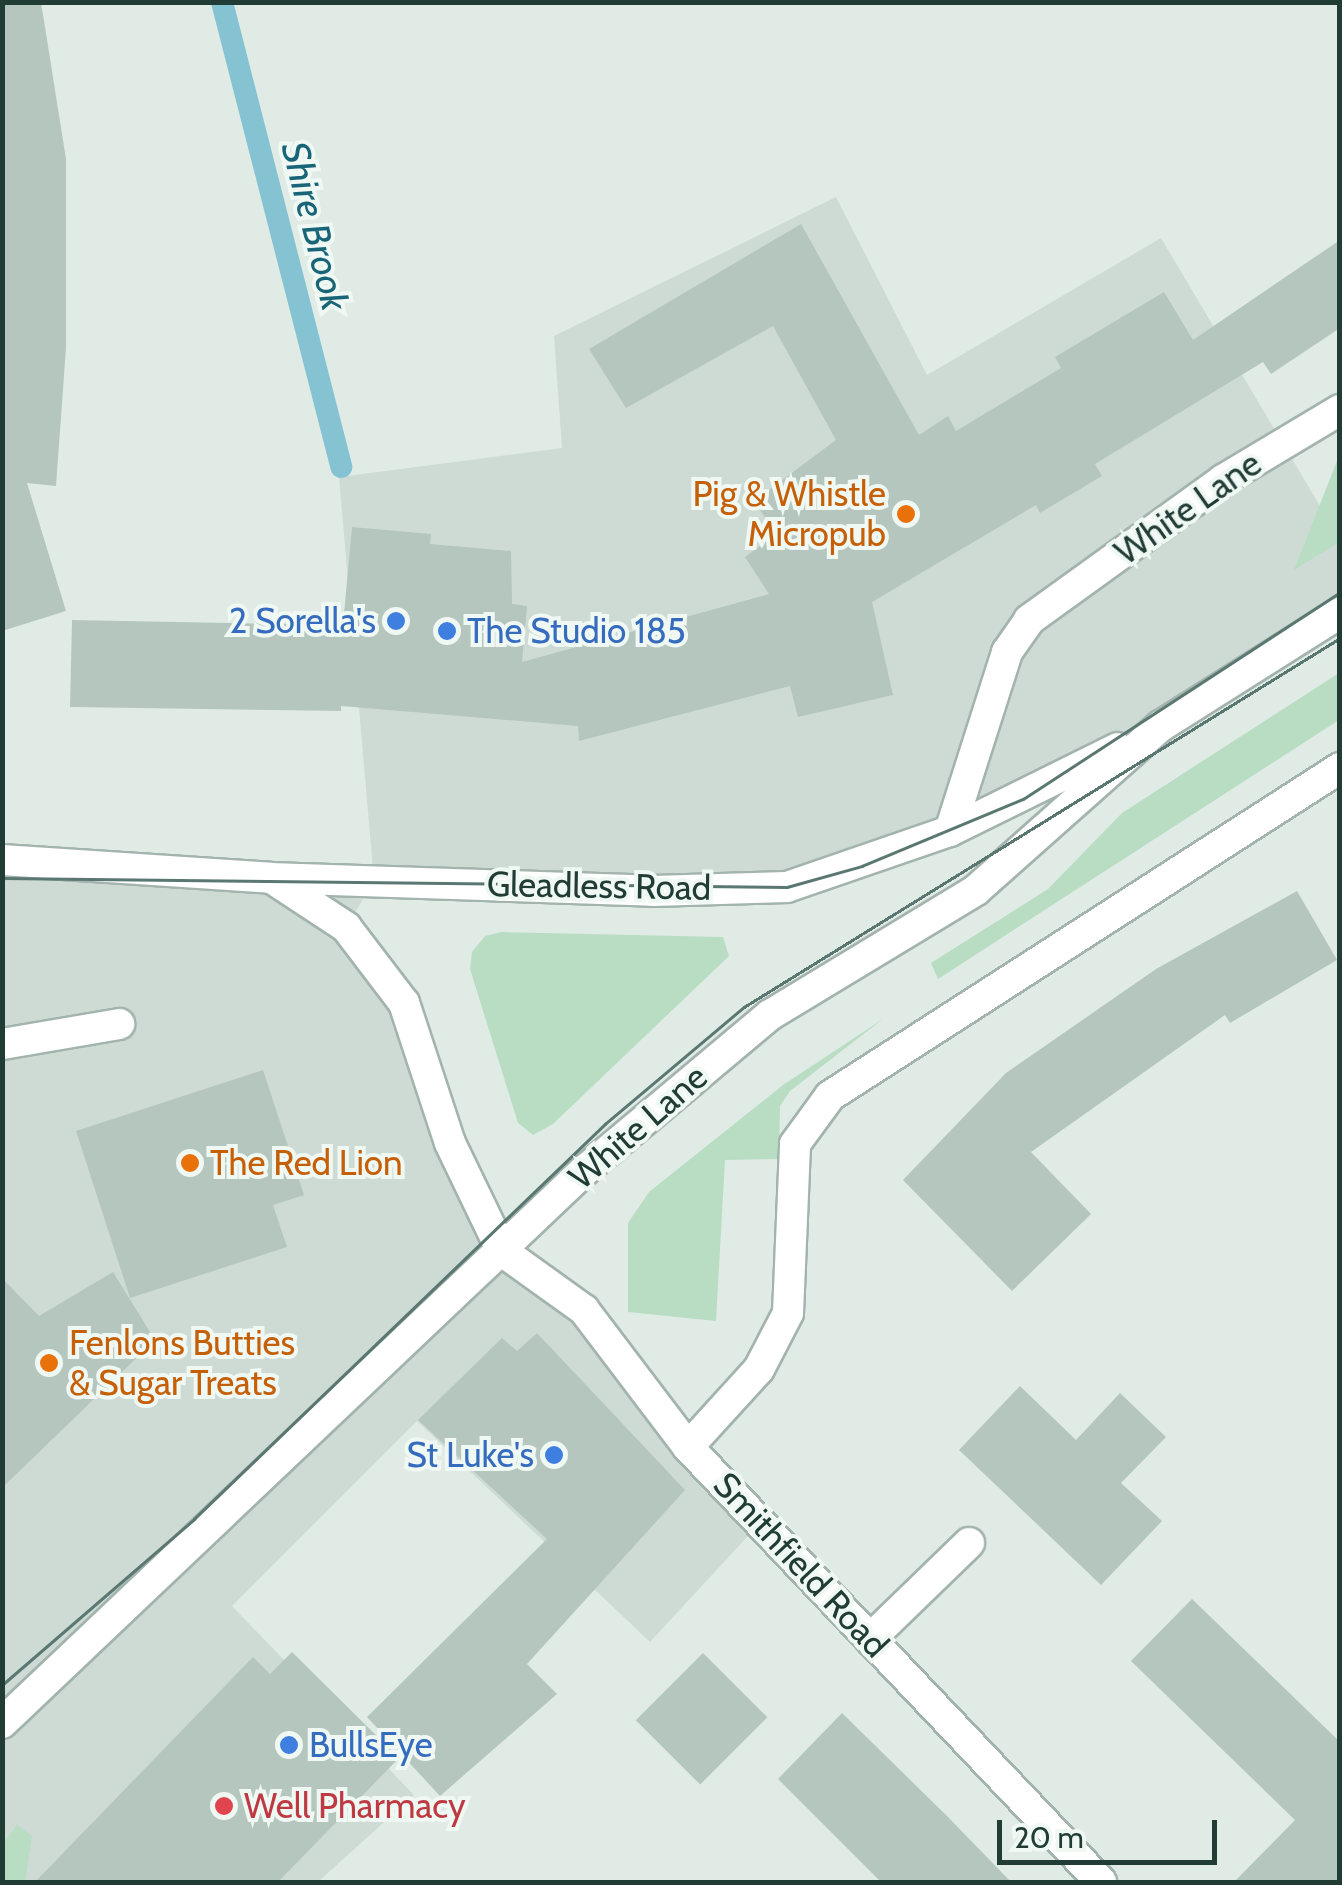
<!DOCTYPE html>
<html>
<head>
<meta charset="utf-8">
<style>
  body { margin:0 }
  #map { position:relative; width:1342px; height:1885px; overflow:hidden; background:#e0ebe6; font-family:Cabin,sans-serif }
  div>[style] { position:absolute }
  .built>* { inset:0; background:#cedbd5 }
  .green>* { inset:0; background:#b8ddc3 }
  .stream>* { height:22px; margin:-11px; padding:0 11px; transform-origin:11px; border-radius:11px; background:#86c3d2 }
  .building>* { inset:0; background:#b5c6bf; transform-origin:0 0 }
  .roads { filter:drop-shadow(2px 0 #a3b3ad) drop-shadow(-2px 0 #a3b3ad) drop-shadow(0 2px #a3b3ad) drop-shadow(0 -2px #a3b3ad) }
  .service>* { height:30px; margin:-15px; padding:0 15px; transform-origin:15px; border-radius:15px; background:#fff }
  .minor>* { height:30px; margin:-15px; padding:0 15px; transform-origin:15px; border-radius:15px; background:#fff }
  .secondary>* { height:30px; margin:-15px; padding:0 15px; transform-origin:15px; border-radius:15px; background:#fff }
  .tram>* { height:2.5px; margin:-1.25px; padding:0 1.25px; transform-origin:1.25px; border-radius:1.25px; background:#5a7771 }
  .dots>* { width:28px; height:28px; translate:-50% -50%; box-sizing:border-box; border:5px solid #f0f8f4; border-radius:50% }
  span { translate:-50% -50%; white-space:nowrap; text-align:center; line-height:1.15; -webkit-text-stroke:8px #f0f8f4; paint-order:stroke }
  .food-label { font-size:35px; color:#c56008 }
  .right { translate:-100% -50%; text-align:right }
  .left { translate:0 -50%; text-align:left }
  .street-label { font-size:35px; color:#203c35 }
  .shop-label { font-size:35px; color:#366cbe }
  .health-label { font-size:35px; color:#be3a42 }
  .water-label { font-size:38px; color:#196578; font-style:italic }
  .frame { position:absolute; inset:0; border:5px solid #203c35; pointer-events:none }
  .scale { position:absolute; left:997px; top:1820px; width:220px; height:45px; box-sizing:border-box; border:5px solid #203c35; border-top:0; padding-left:12px; font-size:30px; line-height:35px; white-space:nowrap; color:#203c35; -webkit-text-stroke:8px #f0f8f4; paint-order:stroke }
</style>
</head>
<body>
<div id="map">
  <div class="built">
    <i style="clip-path:polygon(836px 197px,927px 375px,1161px 238px,1339px 538px,1339px 613px,1161px 726px,787px 887px,374px 881px,346px 927px,370px 953px,491px 1232px,584px 1310px,760px 1523px,650px 1642px,417px 1421px,232px 1606px,414px 1795px,318px 1882px,3px 1882px,2px 860px,374px 881px,339px 477px,562px 448px,554px 336px)"></i>
  </div>
  <div class="green">
    <i style="clip-path:polygon(1339px 456px,1339px 542px,1294px 570px)"></i>
    <i style="clip-path:polygon(1339px 673px,1339px 720px,938px 979px,931px 963px,1048px 889px,1122px 813px)"></i>
    <i style="clip-path:polygon(502px 932px,723px 937px,729px 956px,553px 1124px,533px 1135px,518px 1123px,470px 969px,472px 952px,485px 936px)"></i>
    <i style="clip-path:polygon(883px 1019px,790px 1091px,780px 1106px,779px 1159px,725px 1160px,716px 1321px,628px 1312px,628px 1223px,649px 1192px,783px 1085px)"></i>
    <i style="clip-path:polygon(17px 1825px,32px 1836px,25px 1882px,3px 1882px,3px 1844px)"></i>
  </div>
  <div class="stream">
    <i style="left:222px;top:2px;width:480px;rotate:75.6deg"></i>
  </div>
  <div class="building">
    <i style="clip-path:polygon(2px 2px,41px 2px,66px 159px,66px 348px,56px 486px,27px 483px,66px 611px,2px 631px)"></i>
    <i style="clip-path:polygon(801px 224px,919px 435px,948px 416px,956px 431px,1061px 368px,1055px 357px,1164px 292px,1193px 340px,1340px 240px,1340px 328px,1271px 374px,1263px 362px,1095px 464px,1102px 476px,1040px 513px,1036px 505px,872px 602px,893px 695px,798px 717px,790px 686px,579px 741px,578px 726px,341px 706px,341px 711px,70px 707px,72px 620px,343px 625px,352px 527px,431px 534px,430px 544px,511px 551px,512px 604px,527px 606px,522px 662px,769px 594px,745px 557px,776px 534px,754px 501px,836px 440px,773px 326px,626px 408px,589px 349px)"></i>
    <i style="clip-path:polygon(1297px 891px,1337px 960px,1230px 1023px,1225px 1015px,1031px 1152px,1091px 1214px,1012px 1291px,903px 1180px,1006px 1073px,1156px 969px)"></i>
    <i style="clip-path:polygon(263px 1070px,304px 1195px,273px 1205px,287px 1247px,130px 1298px,76px 1131px)"></i>
    <i style="clip-path:polygon(113px 1272px,155px 1340px,2px 1488px,2px 1278px,39px 1316px)"></i>
    <i style="clip-path:polygon(537px 1333px,685px 1490px,527px 1664px,557px 1694px,440px 1796px,367px 1717px,547px 1539px,418px 1420px,502px 1338px,517px 1351px)"></i>
    <i style="clip-path:polygon(1020px 1386px,1076px 1440px,1120px 1393px,1166px 1437px,1121px 1483px,1162px 1521px,1101px 1585px,959px 1450px)"></i>
    <i style="clip-path:polygon(1192px 1599px,1340px 1742px,1340px 1882px,1234px 1882px,1295px 1820px,1131px 1661px)"></i>
    <i style="clip-path:polygon(292px 1652px,399px 1758px,278px 1882px,35px 1882px,253px 1657px,270px 1674px)"></i>
    <i style="left:703px;top:1653px;width:91px;height:95px;rotate:45deg"></i>
    <i style="clip-path:polygon(842px 1713px,947px 1816px,1011px 1882px,881px 1882px,778px 1779px)"></i>
  </div>
  <div class="roads">
    <div class="service">
      <i style="left:2px;top:1044px;width:119px;rotate:-9.7deg"></i>
      <i style="left:870px;top:1639px;width:138px;rotate:-44.1deg"></i>
    </div>
    <div class="minor">
      <i style="left:950px;top:831px;width:188px;rotate:-72.3deg"></i>
      <i style="left:1007px;top:652px;width:39px;rotate:-55deg"></i>
      <i style="left:1029px;top:620px;width:239px;rotate:-35.8deg"></i>
      <i style="left:1223px;top:480px;width:136px;rotate:-30.9deg"></i>
      <i style="left:502px;top:1251px;width:101px;rotate:35.7deg"></i>
      <i style="left:584px;top:1310px;width:172px;rotate:52.8deg"></i>
      <i style="left:688px;top:1447px;width:600px;rotate:46.49deg"></i>
      <i style="left:688px;top:1447px;width:105px;rotate:-47.7deg"></i>
      <i style="left:759px;top:1369px;width:63px;rotate:-62.6deg"></i>
      <i style="left:788px;top:1313px;width:169px;rotate:-87.6deg"></i>
      <i style="left:795px;top:1144px;width:59px;rotate:-53.9deg"></i>
      <i style="left:830px;top:1096px;width:606px;rotate:-32.75deg"></i>
    </div>
    <div class="secondary">
      <i style="left:2px;top:860px;width:269px;rotate:3.8deg"></i>
      <i style="left:270px;top:878px;width:383px;rotate:1.9deg"></i>
      <i style="left:653px;top:891px;width:134px;rotate:-1.7deg"></i>
      <i style="left:787px;top:887px;width:172px;rotate:-19deg"></i>
      <i style="left:950px;top:831px;width:187px;rotate:-26.3deg"></i>
      <i style="left:276px;top:881px;width:84px;rotate:33.3deg"></i>
      <i style="left:346px;top:927px;width:96px;rotate:52.7deg"></i>
      <i style="left:404px;top:1003px;width:147px;rotate:71.8deg"></i>
      <i style="left:450px;top:1143px;width:120px;rotate:64.3deg"></i>
      <i style="left:2px;top:1723px;width:804px;rotate:-43.49deg"></i>
      <i style="left:585px;top:1170px;width:241px;rotate:-40deg"></i>
      <i style="left:770px;top:1015px;width:241px;rotate:-31.2deg"></i>
      <i style="left:976px;top:890px;width:247px;rotate:-41.6deg"></i>
      <i style="left:1161px;top:726px;width:212px;rotate:-32.3deg"></i>
    </div>
  </div>
  <div class="tram">
    <i style="left:2px;top:878px;width:785px;rotate:0.66deg"></i>
    <i style="left:787px;top:887px;width:78px;rotate:-15.6deg"></i>
    <i style="left:862px;top:866px;width:174px;rotate:-22.6deg"></i>
    <i style="left:1023px;top:799px;width:379px;rotate:-33.1deg"></i>
    <i style="left:2px;top:1685px;width:254px;rotate:-40.8deg"></i>
    <i style="left:194px;top:1519px;width:570px;rotate:-43.86deg"></i>
    <i style="left:605px;top:1124px;width:182px;rotate:-40.1deg"></i>
    <i style="left:744px;top:1007px;width:701px;rotate:-31.76deg"></i>
  </div>
  <div class="dots">
    <i style="left:906px;top:514px;background:#e8710a"></i>
    <i style="left:396px;top:621px;background:#3f7fe0"></i>
    <i style="left:447px;top:631px;background:#3f7fe0"></i>
    <i style="left:190px;top:1163px;background:#e8710a"></i>
    <i style="left:49px;top:1363px;background:#e8710a"></i>
    <i style="left:554px;top:1455px;background:#3f7fe0"></i>
    <i style="left:289px;top:1745px;background:#3f7fe0"></i>
    <i style="left:224px;top:1806px;background:#e0444e"></i>
  </div>
  <div class="food-label">
    <span class="right" style="left:886px;top:514px">Pig &amp; Whistle<br>Micropub</span>
    <span class="left" style="left:210px;top:1163px">The Red Lion</span>
    <span class="left" style="left:69px;top:1363px">Fenlons Butties<br>&amp; Sugar Treats</span>
  </div>
  <div class="street-label">
    <span style="left:1188px;top:508px;rotate:-35deg">White Lane</span>
    <span style="left:599px;top:886px;rotate:1deg">Gleadless Road</span>
    <span style="left:638px;top:1127px;rotate:-41deg">White Lane</span>
    <span style="left:801px;top:1565px;rotate:47deg">Smithfield Road</span>
  </div>
  <div class="shop-label">
    <span class="right" style="left:376px;top:621px">2 Sorella's</span>
    <span class="left" style="left:467px;top:631px">The Studio 185</span>
    <span class="right" style="left:534px;top:1455px">St Luke's</span>
    <span class="left" style="left:309px;top:1745px">BullsEye</span>
  </div>
  <div class="health-label">
    <span class="left" style="left:244px;top:1806px">Well Pharmacy</span>
  </div>
  <div class="water-label">
    <span style="left:315px;top:226px;rotate:76deg">Shire Brook</span>
  </div>
  <div class="frame"></div>
  <div class="scale">20 m</div>
</div>
</body>
</html>
